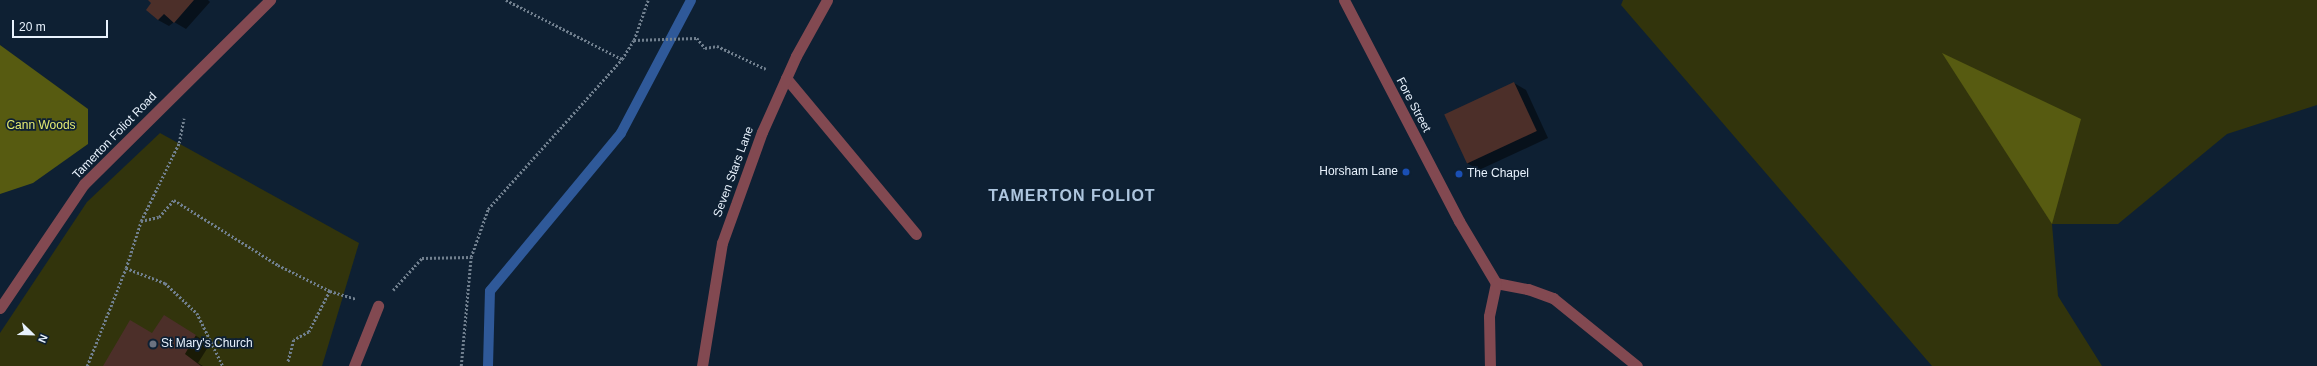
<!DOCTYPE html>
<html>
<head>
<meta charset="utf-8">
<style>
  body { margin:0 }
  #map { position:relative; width:2317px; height:366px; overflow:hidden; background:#0e2033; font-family:Helvetica,sans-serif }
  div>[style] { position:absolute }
  .green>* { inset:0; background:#32340c }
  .forest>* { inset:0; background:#575b11 }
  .shadow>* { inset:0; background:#0007 }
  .stream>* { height:10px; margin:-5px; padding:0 5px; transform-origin:5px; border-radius:5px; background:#2f5999 }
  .building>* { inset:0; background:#4c2f29; transform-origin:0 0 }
  .path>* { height:2.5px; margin-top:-1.25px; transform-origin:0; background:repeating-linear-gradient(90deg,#71808f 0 2px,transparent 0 4px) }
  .service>* { height:11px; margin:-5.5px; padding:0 5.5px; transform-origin:5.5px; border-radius:5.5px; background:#824951 }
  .minor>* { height:11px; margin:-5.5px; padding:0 5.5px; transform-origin:5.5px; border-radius:5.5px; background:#824951 }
  .tertiary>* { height:11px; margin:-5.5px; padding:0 5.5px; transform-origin:5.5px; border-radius:5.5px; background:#824951 }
  .dots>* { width:11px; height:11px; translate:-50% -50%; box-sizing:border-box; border:2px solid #0e2033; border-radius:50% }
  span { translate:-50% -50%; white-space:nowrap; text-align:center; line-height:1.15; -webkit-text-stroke:3.5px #0e2033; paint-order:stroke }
  .street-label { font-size:12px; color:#e8f2fd }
  .park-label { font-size:12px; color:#e4eb72 }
  .poi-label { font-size:12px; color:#e8f2fd }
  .right { translate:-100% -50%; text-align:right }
  .left { translate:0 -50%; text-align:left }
  .district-label { font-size:16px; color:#aec6df; font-weight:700; letter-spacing:1px }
  .north { position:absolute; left:12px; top:314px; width:40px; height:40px; -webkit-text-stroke:3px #0e2033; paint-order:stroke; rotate:113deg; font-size:11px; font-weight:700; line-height:16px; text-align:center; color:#e8f2fd }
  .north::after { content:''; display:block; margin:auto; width:14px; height:18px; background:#e8f2fd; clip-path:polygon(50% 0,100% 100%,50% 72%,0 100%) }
  .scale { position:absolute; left:12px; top:20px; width:96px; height:18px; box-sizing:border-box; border:2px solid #e8f2fd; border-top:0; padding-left:5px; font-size:12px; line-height:14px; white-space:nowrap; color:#e8f2fd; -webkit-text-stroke:3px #0e2033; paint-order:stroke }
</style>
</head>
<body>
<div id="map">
  <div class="green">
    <i style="clip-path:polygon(1623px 0,2317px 0,2317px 105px,2227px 134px,2118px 224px,2052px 224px,2058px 296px,2102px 366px,1932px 366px,1621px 5px)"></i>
    <i style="clip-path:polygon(160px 133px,359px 243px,322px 366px,0 366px,0 333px,87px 202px)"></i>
  </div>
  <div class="forest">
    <i style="clip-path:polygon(0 45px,88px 109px,88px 144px,33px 183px,0 194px)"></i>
    <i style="clip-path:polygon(1942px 53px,2081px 119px,2052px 224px)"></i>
  </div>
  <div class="shadow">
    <i style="clip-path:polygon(149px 0,208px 0,210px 2px,186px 29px,174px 22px,169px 26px,158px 20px,153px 3px)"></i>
    <i style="clip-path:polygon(1514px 83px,1526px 90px,1548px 138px,1479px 170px,1467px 163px)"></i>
    <i style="clip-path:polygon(164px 317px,210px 344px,198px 363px,203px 366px,104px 366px,153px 335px)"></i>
  </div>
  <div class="stream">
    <i style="left:488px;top:366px;width:75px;rotate:-88.5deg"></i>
    <i style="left:490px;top:291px;width:205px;rotate:-50.3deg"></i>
    <i style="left:621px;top:133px;width:150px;rotate:-62.2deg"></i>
  </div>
  <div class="building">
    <i style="clip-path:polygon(148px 0,194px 0,174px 23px,164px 14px,158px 20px,146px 10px,151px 3px)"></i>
    <i style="left:1514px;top:82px;width:54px;height:77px;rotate:65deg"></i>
    <i style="clip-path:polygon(164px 315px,196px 335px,185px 354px,201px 366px,103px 366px,130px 320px,152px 333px)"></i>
  </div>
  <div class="path">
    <i style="left:506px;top:0;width:130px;rotate:27deg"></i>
    <i style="left:634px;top:40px;width:63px;rotate:-1.8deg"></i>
    <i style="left:697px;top:38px;width:13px;rotate:51deg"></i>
    <i style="left:705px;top:48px;width:12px;rotate:-9deg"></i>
    <i style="left:717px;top:46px;width:54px;rotate:25.1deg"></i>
    <i style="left:141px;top:221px;width:18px;rotate:-13deg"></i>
    <i style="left:159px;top:217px;width:23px;rotate:-49deg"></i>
    <i style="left:174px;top:200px;width:123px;rotate:32deg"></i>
    <i style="left:278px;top:265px;width:58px;rotate:26.6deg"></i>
    <i style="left:330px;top:291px;width:46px;rotate:117.1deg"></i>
    <i style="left:309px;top:332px;width:17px;rotate:152deg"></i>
    <i style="left:294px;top:340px;width:23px;rotate:105deg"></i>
    <i style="left:126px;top:268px;width:42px;rotate:21deg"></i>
    <i style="left:165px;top:283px;width:44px;rotate:43.2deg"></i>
    <i style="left:197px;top:313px;width:59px;rotate:63.9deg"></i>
    <i style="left:393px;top:290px;width:43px;rotate:-47.8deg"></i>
    <i style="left:422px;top:258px;width:49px;rotate:-1.2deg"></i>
    <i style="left:330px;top:291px;width:27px;rotate:17deg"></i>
    <i style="left:87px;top:366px;width:105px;rotate:-68.3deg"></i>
    <i style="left:126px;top:268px;width:49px;rotate:-72.3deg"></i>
    <i style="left:141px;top:221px;width:87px;rotate:-64deg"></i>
    <i style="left:179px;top:143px;width:25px;rotate:-79deg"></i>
    <i style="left:461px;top:366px;width:109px;rotate:-84.8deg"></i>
    <i style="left:471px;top:257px;width:51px;rotate:-70.5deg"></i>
    <i style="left:488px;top:209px;width:201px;rotate:-48.2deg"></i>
    <i style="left:622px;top:59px;width:22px;rotate:-58deg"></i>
    <i style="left:634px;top:40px;width:42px;rotate:-70.7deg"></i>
  </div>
  <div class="service">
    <i style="left:786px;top:78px;width:203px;rotate:50.2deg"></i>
    <i style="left:354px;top:366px;width:65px;rotate:-68.2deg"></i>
  </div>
  <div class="minor">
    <i style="left:1496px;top:283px;width:33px;rotate:11deg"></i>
    <i style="left:1528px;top:289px;width:27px;rotate:20deg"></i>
    <i style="left:1553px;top:298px;width:108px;rotate:39deg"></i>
    <i style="left:702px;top:366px;width:125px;rotate:-80.8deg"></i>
    <i style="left:722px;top:243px;width:118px;rotate:-70.2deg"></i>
    <i style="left:762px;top:132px;width:83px;rotate:-65.9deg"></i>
    <i style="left:796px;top:56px;width:64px;rotate:-61deg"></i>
  </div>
  <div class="tertiary">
    <i style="left:1344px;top:0;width:249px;rotate:62.5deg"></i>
    <i style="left:1459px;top:221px;width:72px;rotate:59.2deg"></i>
    <i style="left:1496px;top:283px;width:34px;rotate:102deg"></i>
    <i style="left:1489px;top:316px;width:50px;rotate:88.9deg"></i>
    <i style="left:0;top:308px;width:150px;rotate:-55.9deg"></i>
    <i style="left:84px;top:184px;width:262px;rotate:-44.7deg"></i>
  </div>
  <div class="dots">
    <i style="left:1406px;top:172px;background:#1a4fb4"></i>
    <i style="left:1459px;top:174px;background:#1a4fb4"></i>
    <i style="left:153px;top:344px;background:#6b7280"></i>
  </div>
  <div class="street-label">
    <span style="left:1413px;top:105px;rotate:62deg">Fore Street</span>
    <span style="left:115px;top:136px;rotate:-46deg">Tamerton Foliot Road</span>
    <span style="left:734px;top:172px;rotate:-70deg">Seven Stars Lane</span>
  </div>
  <div class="park-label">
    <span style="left:41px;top:126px">Cann Woods</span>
  </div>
  <div class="poi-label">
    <span class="right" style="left:1398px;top:172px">Horsham Lane</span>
    <span class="left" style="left:1467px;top:174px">The Chapel</span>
    <span class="left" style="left:161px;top:344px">St Mary's Church</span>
  </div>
  <div class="district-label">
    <span style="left:1072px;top:196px">TAMERTON FOLIOT</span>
  </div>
  <div class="north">N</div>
  <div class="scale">20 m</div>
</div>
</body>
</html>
